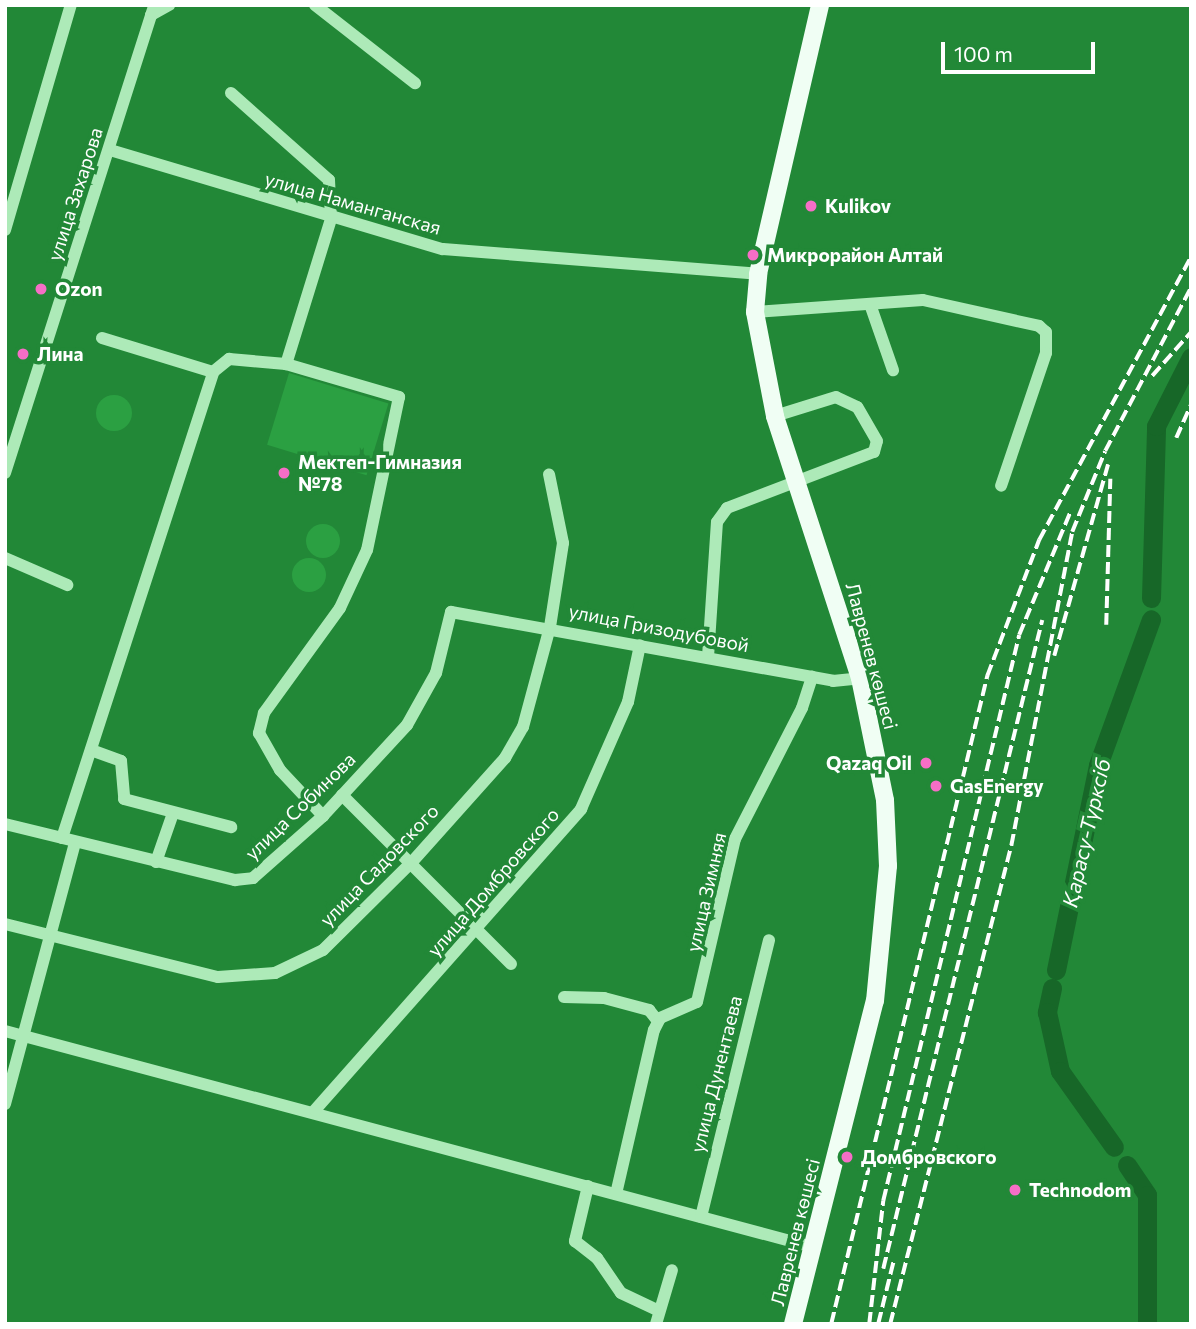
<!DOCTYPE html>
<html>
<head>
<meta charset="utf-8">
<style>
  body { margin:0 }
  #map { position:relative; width:1196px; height:1329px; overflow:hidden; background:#228837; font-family:Commissioner,sans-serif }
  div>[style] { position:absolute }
  .green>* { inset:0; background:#2ba042; transform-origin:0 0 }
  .round { border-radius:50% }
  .river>* { height:19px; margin:-9.5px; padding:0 9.5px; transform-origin:9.5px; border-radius:9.5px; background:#176728 }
  .minor>* { height:12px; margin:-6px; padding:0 6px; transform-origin:6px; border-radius:6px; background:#adeab8 }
  .major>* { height:18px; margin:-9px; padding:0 9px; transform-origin:9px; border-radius:9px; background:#f0fef4 }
  .rail>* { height:3.5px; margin-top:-1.75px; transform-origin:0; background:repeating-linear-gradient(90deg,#fff 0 12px,transparent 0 17px) }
  .dots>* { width:19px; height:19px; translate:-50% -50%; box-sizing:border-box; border:4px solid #228837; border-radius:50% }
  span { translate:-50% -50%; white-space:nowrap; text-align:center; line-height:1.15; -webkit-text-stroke:7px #228837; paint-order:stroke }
  .street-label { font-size:19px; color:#fff }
  .poi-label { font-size:19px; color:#fff; font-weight:700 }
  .left { translate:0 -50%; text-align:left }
  .right { translate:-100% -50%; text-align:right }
  .water-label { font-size:21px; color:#fff; font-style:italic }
  .frame { position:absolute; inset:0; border:7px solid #fff; pointer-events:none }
  .scale { position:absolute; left:941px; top:42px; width:154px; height:32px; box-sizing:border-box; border:4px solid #fff; border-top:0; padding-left:9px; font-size:21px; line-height:24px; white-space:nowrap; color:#fff; -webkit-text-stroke:5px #228837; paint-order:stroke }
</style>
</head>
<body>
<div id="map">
  <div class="green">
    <i style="left:289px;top:373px;width:104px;height:75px;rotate:17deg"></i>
    <i class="round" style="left:96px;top:395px;width:36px;height:36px"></i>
    <i class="round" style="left:306px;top:524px;width:34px;height:34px"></i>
    <i class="round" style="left:292px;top:558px;width:34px;height:34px"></i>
  </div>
  <div class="river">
    <i style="left:1151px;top:598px;width:172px;rotate:-88.3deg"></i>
    <i style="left:1156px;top:426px;width:77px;rotate:-63.1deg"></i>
    <i style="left:1056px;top:970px;width:209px;rotate:-78.4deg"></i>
    <i style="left:1098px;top:765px;width:155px;rotate:-70deg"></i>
    <i style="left:1052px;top:988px;width:25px;rotate:102deg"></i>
    <i style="left:1047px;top:1012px;width:60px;rotate:77.6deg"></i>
    <i style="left:1060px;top:1071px;width:93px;rotate:54.6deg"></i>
    <i style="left:1127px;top:1165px;width:36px;rotate:56deg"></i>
    <i style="left:1147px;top:1195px;width:129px;rotate:90deg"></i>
  </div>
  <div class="minor">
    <i style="left:315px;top:5px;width:127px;rotate:38deg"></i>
    <i style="left:151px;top:15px;width:21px;rotate:-29deg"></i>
    <i style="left:231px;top:93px;width:131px;rotate:41.6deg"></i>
    <i style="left:329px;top:180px;width:39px;rotate:87deg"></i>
    <i style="left:331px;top:219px;width:152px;rotate:107.2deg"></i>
    <i style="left:110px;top:150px;width:347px;rotate:16.6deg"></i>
    <i style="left:443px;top:249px;width:316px;rotate:4.5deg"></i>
    <i style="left:5px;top:230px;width:234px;rotate:-73.7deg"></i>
    <i style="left:871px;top:307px;width:67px;rotate:70.8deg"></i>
    <i style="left:755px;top:312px;width:168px;rotate:-4.1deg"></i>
    <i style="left:923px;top:300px;width:119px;rotate:12.6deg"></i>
    <i style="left:1039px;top:326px;width:9px;rotate:41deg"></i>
    <i style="left:1046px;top:332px;width:21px;rotate:90deg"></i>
    <i style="left:1046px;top:353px;width:140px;rotate:108.7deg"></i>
    <i style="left:102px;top:338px;width:116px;rotate:17deg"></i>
    <i style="left:5px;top:473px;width:491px;rotate:-72.3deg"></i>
    <i style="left:5px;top:558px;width:68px;rotate:23.5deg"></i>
    <i style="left:708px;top:657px;width:135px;rotate:-86.2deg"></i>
    <i style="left:717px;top:522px;width:17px;rotate:-54deg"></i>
    <i style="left:727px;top:508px;width:157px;rotate:-20.9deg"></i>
    <i style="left:874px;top:452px;width:11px;rotate:-75deg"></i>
    <i style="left:877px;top:441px;width:39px;rotate:-120deg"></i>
    <i style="left:857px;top:407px;width:23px;rotate:-155deg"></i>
    <i style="left:836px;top:397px;width:64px;rotate:162.7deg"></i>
    <i style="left:91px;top:750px;width:32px;rotate:20deg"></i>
    <i style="left:121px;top:761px;width:38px;rotate:85deg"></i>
    <i style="left:124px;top:799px;width:111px;rotate:14.7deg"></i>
    <i style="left:342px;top:795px;width:239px;rotate:45deg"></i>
    <i style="left:5px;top:824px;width:237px;rotate:13.7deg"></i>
    <i style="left:235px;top:880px;width:18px;rotate:-6deg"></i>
    <i style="left:253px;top:878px;width:94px;rotate:-41.5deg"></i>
    <i style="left:323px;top:816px;width:124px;rotate:-47.3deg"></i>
    <i style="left:407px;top:725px;width:60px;rotate:-60.9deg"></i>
    <i style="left:436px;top:673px;width:63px;rotate:-76.2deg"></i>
    <i style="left:451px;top:612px;width:388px;rotate:10.2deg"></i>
    <i style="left:833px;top:681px;width:27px;rotate:-6deg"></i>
    <i style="left:62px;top:838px;width:490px;rotate:-72deg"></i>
    <i style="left:213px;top:372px;width:21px;rotate:-39deg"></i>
    <i style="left:229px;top:359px;width:57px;rotate:5deg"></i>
    <i style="left:286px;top:364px;width:118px;rotate:16.3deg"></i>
    <i style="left:399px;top:397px;width:156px;rotate:101.8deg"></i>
    <i style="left:367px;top:550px;width:64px;rotate:115deg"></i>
    <i style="left:340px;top:608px;width:130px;rotate:125.9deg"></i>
    <i style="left:264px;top:713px;width:21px;rotate:104deg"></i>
    <i style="left:259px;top:733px;width:43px;rotate:60.4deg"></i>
    <i style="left:280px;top:770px;width:63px;rotate:46.9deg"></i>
    <i style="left:156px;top:862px;width:49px;rotate:-70.8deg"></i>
    <i style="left:5px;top:924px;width:219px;rotate:14deg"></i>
    <i style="left:218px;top:977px;width:57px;rotate:-4deg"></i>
    <i style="left:275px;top:973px;width:53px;rotate:-25.6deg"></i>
    <i style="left:323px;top:950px;width:125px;rotate:-44.7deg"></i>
    <i style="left:412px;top:862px;width:140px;rotate:-48.2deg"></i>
    <i style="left:505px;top:758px;width:36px;rotate:-60deg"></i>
    <i style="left:523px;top:727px;width:104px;rotate:-74.9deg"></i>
    <i style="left:550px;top:627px;width:85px;rotate:-81.2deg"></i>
    <i style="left:563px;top:543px;width:70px;rotate:-101.5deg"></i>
    <i style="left:564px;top:997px;width:40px;rotate:1.4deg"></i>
    <i style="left:604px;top:998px;width:47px;rotate:14.9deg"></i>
    <i style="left:649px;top:1010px;width:14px;rotate:51deg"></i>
    <i style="left:5px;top:1031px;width:836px;rotate:14.97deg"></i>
    <i style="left:5px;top:1104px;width:271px;rotate:-75deg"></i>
    <i style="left:315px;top:1110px;width:402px;rotate:-48.5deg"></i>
    <i style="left:581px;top:809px;width:117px;rotate:-66.3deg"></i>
    <i style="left:628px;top:702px;width:58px;rotate:-78.1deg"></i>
    <i style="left:588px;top:1186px;width:57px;rotate:103.3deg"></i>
    <i style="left:575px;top:1241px;width:28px;rotate:38deg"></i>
    <i style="left:597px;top:1258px;width:42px;rotate:55.6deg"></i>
    <i style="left:621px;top:1293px;width:42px;rotate:25.3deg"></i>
    <i style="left:616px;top:1194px;width:168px;rotate:-77deg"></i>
    <i style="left:654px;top:1030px;width:13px;rotate:-63deg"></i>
    <i style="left:660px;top:1018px;width:40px;rotate:-23.4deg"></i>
    <i style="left:697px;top:1002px;width:167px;rotate:-76.9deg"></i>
    <i style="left:735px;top:839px;width:147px;rotate:-62.9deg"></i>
    <i style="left:802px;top:708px;width:33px;rotate:-72deg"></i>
    <i style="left:701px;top:1217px;width:285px;rotate:-76.2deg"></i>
    <i style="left:656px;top:1324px;width:56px;rotate:-73.5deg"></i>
  </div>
  <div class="major">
    <i style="left:793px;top:1324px;width:333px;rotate:-75.8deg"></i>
    <i style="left:875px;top:1001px;width:136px;rotate:-84.5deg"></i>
    <i style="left:888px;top:866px;width:66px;rotate:-92.6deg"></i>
    <i style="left:885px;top:800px;width:125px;rotate:-101.6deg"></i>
    <i style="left:860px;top:678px;width:275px;rotate:-108deg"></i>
    <i style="left:775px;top:416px;width:106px;rotate:-100.9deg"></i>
    <i style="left:755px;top:312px;width:38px;rotate:-85deg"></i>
    <i style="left:758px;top:274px;width:276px;rotate:-77deg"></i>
  </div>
  <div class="rail">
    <i style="left:1152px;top:376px;width:59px;rotate:-48.4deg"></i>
    <i style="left:1176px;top:438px;width:36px;rotate:-66deg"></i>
    <i style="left:1106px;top:625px;width:146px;rotate:-88.4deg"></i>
    <i style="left:1054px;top:656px;width:199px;rotate:-74.3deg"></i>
    <i style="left:883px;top:1269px;width:668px;rotate:-76.23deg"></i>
    <i style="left:831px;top:1324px;width:667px;rotate:-76.46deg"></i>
    <i style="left:987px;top:676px;width:146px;rotate:-69.1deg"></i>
    <i style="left:1039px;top:540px;width:322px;rotate:-61.8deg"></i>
    <i style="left:869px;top:1324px;width:124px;rotate:-83.5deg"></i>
    <i style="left:883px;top:1201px;width:582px;rotate:-76.49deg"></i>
    <i style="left:1019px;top:635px;width:135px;rotate:-67.4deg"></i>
    <i style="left:878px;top:1324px;width:67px;rotate:-76.2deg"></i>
    <i style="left:890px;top:1324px;width:493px;rotate:-75.8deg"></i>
    <i style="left:1011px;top:846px;width:320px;rotate:-79deg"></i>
    <i style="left:1072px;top:532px;width:87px;rotate:-67.8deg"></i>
    <i style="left:1105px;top:451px;width:185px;rotate:-62.3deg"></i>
  </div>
  <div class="dots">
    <i style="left:811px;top:206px;background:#f66ec6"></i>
    <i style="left:753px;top:255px;background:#f66ec6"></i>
    <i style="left:41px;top:289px;background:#f66ec6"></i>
    <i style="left:23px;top:354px;background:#f66ec6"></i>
    <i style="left:284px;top:473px;background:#f66ec6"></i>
    <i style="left:926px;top:763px;background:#f66ec6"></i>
    <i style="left:936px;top:786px;background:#f66ec6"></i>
    <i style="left:847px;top:1157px;background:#f66ec6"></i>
    <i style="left:1015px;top:1190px;background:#f66ec6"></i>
  </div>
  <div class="street-label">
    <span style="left:75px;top:194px;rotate:-72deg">улица Захарова</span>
    <span style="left:353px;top:203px;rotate:16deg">улица Наманганская</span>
    <span style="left:659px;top:628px;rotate:11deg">улица Гризодубовой</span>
    <span style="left:872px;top:656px;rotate:75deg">Лавренев көшесі</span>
    <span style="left:300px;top:806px;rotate:-44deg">улица Собинова</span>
    <span style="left:379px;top:865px;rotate:-46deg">улица Садовского</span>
    <span style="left:493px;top:882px;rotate:-49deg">улица Домбровского</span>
    <span style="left:706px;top:892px;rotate:-77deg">улица Зимняя</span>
    <span style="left:716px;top:1074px;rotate:-76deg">улица Дунентаева</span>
    <span style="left:795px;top:1232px;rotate:-76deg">Лавренев көшесі</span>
  </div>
  <div class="poi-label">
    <span class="left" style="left:825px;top:206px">Kulikov</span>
    <span class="left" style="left:767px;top:255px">Микрорайон Алтай</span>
    <span class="left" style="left:55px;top:289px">Ozon</span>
    <span class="left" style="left:37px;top:354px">Лина</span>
    <span class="left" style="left:298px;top:473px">Мектеп-Гимназия<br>№78</span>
    <span class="right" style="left:912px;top:763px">Qazaq Oil</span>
    <span class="left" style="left:950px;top:786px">GasEnergy</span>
    <span class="left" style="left:861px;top:1157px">Домбровского</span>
    <span class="left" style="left:1029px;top:1190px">Technodom</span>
  </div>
  <div class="water-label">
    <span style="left:1086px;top:833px;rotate:-77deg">Қарасу-Түрксіб</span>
  </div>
  <div class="frame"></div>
  <div class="scale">100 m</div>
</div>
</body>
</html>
